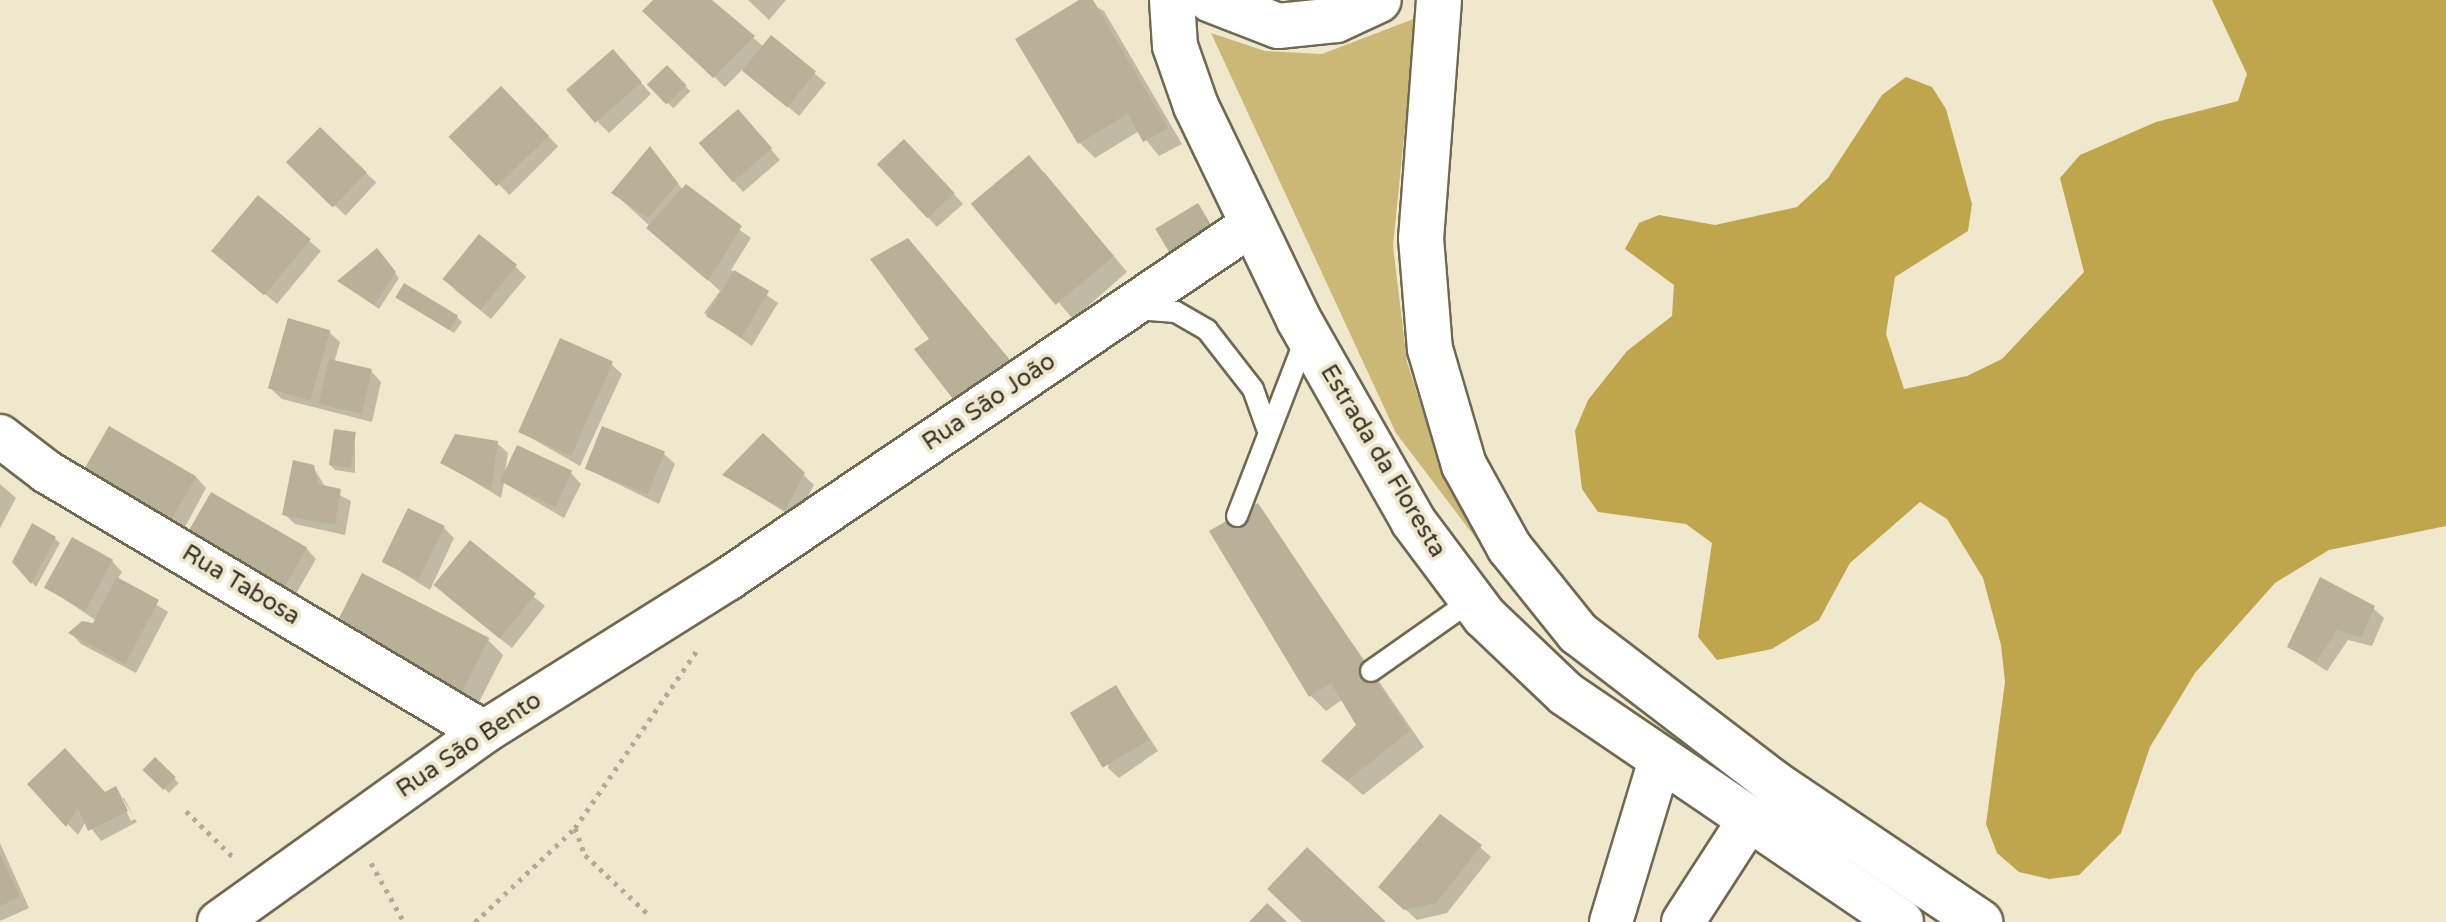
<!DOCTYPE html>
<html>
<head>
<meta charset="utf-8">
<style>
  body { margin:0 }
  #map { position:relative; width:2446px; height:922px; overflow:hidden; background:#f0e8cd; font-family:"Varela Round",sans-serif }
  div>[style] { position:absolute }
  .green>* { inset:0; background:#cbb877 }
  .forest>* { inset:0; background:#bfa64d }
  .shadow>* { inset:0; background:#0003; transform-origin:0 0 }
  .building>* { inset:0; background:#b8b097; transform-origin:0 0 }
  .path>* { height:5px; margin-top:-2.5px; transform-origin:0; background:repeating-linear-gradient(90deg,#b2ab96 0 4px,transparent 0 10px) }
  .roads { filter:drop-shadow(2px 0 #706951) drop-shadow(-2px 0 #706951) drop-shadow(0 2px #706951) drop-shadow(0 -2px #706951) }
  .service>* { height:20px; margin:-10px; padding:0 10px; transform-origin:10px; border-radius:10px; background:#fff }
  .minor>* { height:42px; margin:-21px; padding:0 21px; transform-origin:21px; border-radius:21px; background:#fff }
  .secondary>* { height:44px; margin:-22px; padding:0 22px; transform-origin:22px; border-radius:22px; background:#fff }
  .primary>* { height:44px; margin:-22px; padding:0 22px; transform-origin:22px; border-radius:22px; background:#fff }
  span { translate:-50% -50%; white-space:nowrap; text-align:center; line-height:1.15; -webkit-text-stroke:8px #f0e8cd; paint-order:stroke }
  .street-label { font-size:24px; color:#353227 }
</style>
</head>
<body>
<div id="map">
  <div class="green">
    <i style="clip-path:polygon(1416px 18px,1393px 246px,1407px 362px,1438px 458px,1522px 599px,1396px 433px,1211px 33px,1265px 51px,1322px 54px)"></i>
  </div>
  <div class="forest">
    <i style="clip-path:polygon(2212px 0,2446px 0,2446px 526px,2329px 550px,2275px 583px,2195px 673px,2150px 747px,2121px 833px,2079px 875px,2049px 879px,2019px 872px,1997px 853px,1986px 824px,2005px 682px,2001px 645px,1983px 578px,1947px 519px,1920px 502px,1850px 563px,1819px 620px,1772px 649px,1717px 660px,1698px 637px,1712px 543px,1686px 524px,1598px 512px,1582px 489px,1575px 431px,1588px 400px,1627px 351px,1672px 316px,1674px 285px,1625px 249px,1639px 223px,1659px 215px,1715px 225px,1797px 207px,1828px 178px,1882px 95px,1906px 77px,1932px 87px,1946px 109px,1972px 204px,1968px 231px,1895px 277px,1886px 334px,1904px 389px,1967px 376px,2002px 359px,2084px 272px,2060px 178px,2080px 155px,2156px 122px,2238px 101px,2247px 74px)"></i>
  </div>
  <div class="shadow">
    <i style="clip-path:polygon(656px 0,709px 0,764px 47px,771px 38px,826px 83px,799px 116px,743px 69px,725px 87px,645px 11px)"></i>
    <i style="clip-path:polygon(748px 0,786px 0,769px 20px)"></i>
    <i style="clip-path:polygon(1083px 0,1104px 11px,1182px 144px,1159px 156px,1139px 131px,1095px 158px,1080px 143px)"></i>
    <i style="clip-path:polygon(623px 62px,651px 94px,609px 133px,598px 122px)"></i>
    <i style="left:667px;top:68px;width:33px;height:24px;rotate:45deg"></i>
    <i style="left:501px;top:89px;width:81px;height:69px;rotate:45deg"></i>
    <i style="clip-path:polygon(748px 122px,780px 160px,743px 192px,701px 144px)"></i>
    <i style="left:320px;top:130px;width:77px;height:45px;rotate:43deg"></i>
    <i style="clip-path:polygon(650px 149px,683px 190px,751px 238px,731px 270px,778px 303px,752px 346px,704px 313px,720px 291px,614px 193px)"></i>
    <i style="clip-path:polygon(915px 152px,963px 204px,937px 227px,880px 166px)"></i>
    <i style="clip-path:polygon(1044px 172px,1127px 272px,1073px 319px,974px 204px)"></i>
    <i style="clip-path:polygon(258px 197px,321px 251px,277px 304px,225px 261px)"></i>
    <i style="clip-path:polygon(908px 240px,1023px 375px,970px 413px,955px 398px,932px 340px)"></i>
    <i style="clip-path:polygon(382px 256px,399px 278px,379px 309px,344px 285px)"></i>
    <i style="clip-path:polygon(515px 266px,526px 277px,491px 319px,455px 290px)"></i>
    <i style="clip-path:polygon(398px 298px,457px 317px,462px 322px,454px 333px)"></i>
    <i style="clip-path:polygon(329px 332px,340px 342px,334px 363px,371px 371px,381px 382px,372px 422px,282px 399px,271px 389px)"></i>
    <i style="clip-path:polygon(611px 364px,622px 374px,580px 466px,519px 431px)"></i>
    <i style="clip-path:polygon(355px 434px,355px 473px,335px 470px,330px 465px)"></i>
    <i style="clip-path:polygon(763px 436px,814px 485px,796px 519px,725px 475px)"></i>
    <i style="clip-path:polygon(497px 443px,508px 453px,505px 472px,571px 473px,581px 484px,564px 518px,504px 483px,501px 498px,442px 462px)"></i>
    <i style="clip-path:polygon(664px 454px,675px 464px,659px 504px,587px 469px)"></i>
    <i style="clip-path:polygon(313px 467px,326px 488px,351px 501px,345px 535px,295px 524px,284px 514px)"></i>
    <i style="clip-path:polygon(196px 477px,206px 488px,184px 529px,98px 481px)"></i>
    <i style="clip-path:polygon(0 484px,16px 498px,0 528px)"></i>
    <i style="clip-path:polygon(1258px 506px,1424px 747px,1363px 795px,1324px 761px,1358px 725px,1343px 699px,1326px 711px,1311px 696px,1212px 532px)"></i>
    <i style="clip-path:polygon(444px 528px,454px 538px,430px 590px,385px 562px)"></i>
    <i style="clip-path:polygon(55px 539px,60px 543px,36px 587px,15px 562px)"></i>
    <i style="clip-path:polygon(470px 543px,545px 606px,512px 648px,447px 596px)"></i>
    <i style="clip-path:polygon(306px 548px,316px 559px,290px 604px,197px 551px)"></i>
    <i style="clip-path:polygon(112px 561px,122px 572px,117px 580px,168px 612px,136px 673px,81px 644px,71px 633px,97px 621px,46px 587px)"></i>
    <i style="clip-path:polygon(2373px 608px,2384px 618px,2372px 646px,2348px 640px,2327px 671px,2289px 647px)"></i>
    <i style="clip-path:polygon(488px 640px,503px 655px,476px 708px,351px 644px)"></i>
    <i style="clip-path:polygon(1116px 687px,1158px 751px,1119px 778px,1108px 768px)"></i>
    <i style="left:155px;top:760px;width:33px;height:14px;rotate:44deg"></i>
    <i style="clip-path:polygon(evenodd,30px 784px,105px 794px,116px 788px,137px 822px,101px 841px,86px 821px,78px 835px,30px 784px,120px 798px,124px 798px,135px 819px,131px 821px,120px 798px)"></i>
    <i style="clip-path:polygon(0 843px,29px 908px,0 921px)"></i>
    <i style="clip-path:polygon(1480px 847px,1491px 857px,1447px 913px,1417px 920px,1392px 897px)"></i>
  </div>
  <div class="building">
    <i style="clip-path:polygon(653px 0,712px 0,755px 36px,713px 78px,642px 11px)"></i>
    <i style="clip-path:polygon(1079px 0,1093px 0,1168px 128px,1143px 142px,1128px 114px,1078px 144px,1015px 39px)"></i>
    <i style="left:771px;top:35px;width:58px;height:46px;rotate:39deg"></i>
    <i style="left:613px;top:49px;width:44px;height:62px;rotate:49deg"></i>
    <i style="left:667px;top:65px;width:28px;height:28px;rotate:46deg"></i>
    <i style="left:501px;top:86px;width:69px;height:73px;rotate:46deg"></i>
    <i style="left:738px;top:109px;width:52px;height:52px;rotate:49deg"></i>
    <i style="left:320px;top:127px;width:65px;height:49px;rotate:44deg"></i>
    <i style="left:904px;top:139px;width:74px;height:37px;rotate:47deg"></i>
    <i style="clip-path:polygon(650px 146px,678px 183px,648px 218px,611px 193px)"></i>
    <i style="left:1029px;top:155px;width:132px;height:76px;rotate:50deg"></i>
    <i style="clip-path:polygon(686px 184px,742px 226px,708px 281px,646px 228px)"></i>
    <i style="left:258px;top:195px;width:69px;height:73px;rotate:40deg"></i>
    <i style="left:1198px;top:203px;width:27px;height:50px;rotate:59deg"></i>
    <i style="left:479px;top:234px;width:49px;height:58px;rotate:39deg"></i>
    <i style="clip-path:polygon(908px 238px,1009px 359px,953px 399px,914px 349px,929px 339px,870px 259px)"></i>
    <i style="clip-path:polygon(377px 248px,396px 272px,374px 305px,337px 281px)"></i>
    <i style="left:734px;top:270px;width:41px;height:54px;rotate:31deg"></i>
    <i style="left:404px;top:283px;width:63px;height:17px;rotate:31deg"></i>
    <i style="left:288px;top:318px;width:44px;height:73px;rotate:16deg"></i>
    <i style="left:560px;top:338px;width:58px;height:103px;rotate:24deg"></i>
    <i style="left:329px;top:359px;width:44px;height:46px;rotate:13deg"></i>
    <i style="left:109px;top:426px;width:101px;height:51px;rotate:30deg"></i>
    <i style="left:602px;top:426px;width:68px;height:46px;rotate:22deg"></i>
    <i style="left:334px;top:429px;width:22px;height:36px;rotate:8deg"></i>
    <i style="clip-path:polygon(763px 433px,805px 473px,785px 510px,722px 475px)"></i>
    <i style="clip-path:polygon(455px 434px,498px 441px,491px 490px,440px 463px)"></i>
    <i style="left:517px;top:445px;width:61px;height:40px;rotate:25deg"></i>
    <i style="clip-path:polygon(293px 460px,314px 465px,318px 484px,341px 489px,335px 525px,282px 515px)"></i>
    <i style="left:211px;top:492px;width:111px;height:56px;rotate:30deg"></i>
    <i style="clip-path:polygon(1258px 503px,1410px 731px,1347px 781px,1321px 761px,1356px 725px,1331px 683px,1309px 697px,1209px 531px)"></i>
    <i style="left:408px;top:508px;width:41px;height:60px;rotate:26deg"></i>
    <i style="clip-path:polygon(32px 523px,56px 537px,31px 584px,12px 562px)"></i>
    <i style="left:72px;top:537px;width:47px;height:58px;rotate:29deg"></i>
    <i style="left:470px;top:540px;width:85px;height:58px;rotate:39deg"></i>
    <i style="left:362px;top:573px;width:143px;height:63px;rotate:27deg"></i>
    <i style="clip-path:polygon(117px 577px,159px 600px,125px 664px,68px 633px,82px 621px,93px 623px)"></i>
    <i style="clip-path:polygon(2320px 577px,2375px 606px,2361px 637px,2337px 630px,2316px 662px,2287px 647px)"></i>
    <i style="left:1116px;top:685px;width:64px;height:54px;rotate:59deg"></i>
    <i style="clip-path:polygon(65px 748px,105px 792px,116px 786px,128px 811px,88px 831px,78px 808px,66px 827px,27px 784px)"></i>
    <i style="left:155px;top:757px;width:29px;height:18px;rotate:44deg"></i>
    <i style="clip-path:polygon(1440px 814px,1482px 845px,1436px 903px,1404px 910px,1378px 887px)"></i>
    <i style="clip-path:polygon(1307px 847px,1386px 922px,1302px 922px,1267px 889px)"></i>
    <i style="clip-path:polygon(0 853px,20px 897px,0 906px)"></i>
    <i style="clip-path:polygon(1267px 903px,1287px 922px,1249px 922px)"></i>
  </div>
  <div class="path">
    <i style="left:186px;top:811px;width:70px;rotate:44.4deg"></i>
    <i style="left:575px;top:828px;width:29px;rotate:70deg"></i>
    <i style="left:585px;top:855px;width:85px;rotate:43.1deg"></i>
    <i style="left:371px;top:863px;width:68px;rotate:60.8deg"></i>
    <i style="left:475px;top:922px;width:137px;rotate:-43.2deg"></i>
    <i style="left:575px;top:828px;width:217px;rotate:-55.5deg"></i>
  </div>
  <div class="roads">
    <div class="service">
      <i style="left:1136px;top:309px;width:40px;rotate:4.3deg"></i>
      <i style="left:1176px;top:312px;width:36px;rotate:30deg"></i>
      <i style="left:1207px;top:330px;width:75px;rotate:52.1deg"></i>
      <i style="left:1253px;top:389px;width:41px;rotate:70.3deg"></i>
      <i style="left:1237px;top:516px;width:194px;rotate:-68.9deg"></i>
      <i style="left:1371px;top:671px;width:123px;rotate:-35.1deg"></i>
    </div>
    <div class="minor">
      <i style="left:0;top:436px;width:59px;rotate:37.5deg"></i>
      <i style="left:47px;top:472px;width:508px;rotate:30.75deg"></i>
      <i style="left:219px;top:922px;width:326px;rotate:-35.6deg"></i>
      <i style="left:484px;top:732px;width:288px;rotate:-32.1deg"></i>
      <i style="left:728px;top:579px;width:632px;rotate:-34.09deg"></i>
      <i style="left:1611px;top:922px;width:169px;rotate:-73.2deg"></i>
      <i style="left:1683px;top:922px;width:118px;rotate:-57.1deg"></i>
    </div>
    <div class="secondary">
      <i style="left:1172px;top:0;width:46px;rotate:86.3deg"></i>
      <i style="left:1175px;top:46px;width:64px;rotate:70.7deg"></i>
      <i style="left:1196px;top:106px;width:237px;rotate:64.3deg"></i>
      <i style="left:1299px;top:320px;width:231px;rotate:60.4deg"></i>
      <i style="left:1413px;top:521px;width:119px;rotate:53.2deg"></i>
      <i style="left:1484px;top:616px;width:113px;rotate:43.6deg"></i>
      <i style="left:1566px;top:694px;width:405px;rotate:34.2deg"></i>
      <i style="left:1439px;top:0;width:239px;rotate:94.3deg"></i>
      <i style="left:1421px;top:238px;width:111px;rotate:85.4deg"></i>
      <i style="left:1430px;top:349px;width:121px;rotate:73.7deg"></i>
      <i style="left:1464px;top:465px;width:94px;rotate:61.2deg"></i>
      <i style="left:1509px;top:547px;width:110px;rotate:51.3deg"></i>
      <i style="left:1578px;top:633px;width:247px;rotate:37.4deg"></i>
      <i style="left:1774px;top:783px;width:249px;rotate:34deg"></i>
    </div>
    <div class="primary">
      <i style="left:1211px;top:0;width:72px;rotate:21.2deg"></i>
      <i style="left:1278px;top:26px;width:58px;rotate:-5.9deg"></i>
      <i style="left:1336px;top:20px;width:47px;rotate:-24.9deg"></i>
    </div>
  </div>
  <div class="street-label">
    <span style="left:989px;top:402px;rotate:-34deg">Rua São João</span>
    <span style="left:1383px;top:461px;rotate:59deg">Estrada da Floresta</span>
    <span style="left:241px;top:585px;rotate:31deg">Rua Tabosa</span>
    <span style="left:469px;top:745px;rotate:-34deg">Rua São Bento</span>
  </div>
</div>
</body>
</html>
